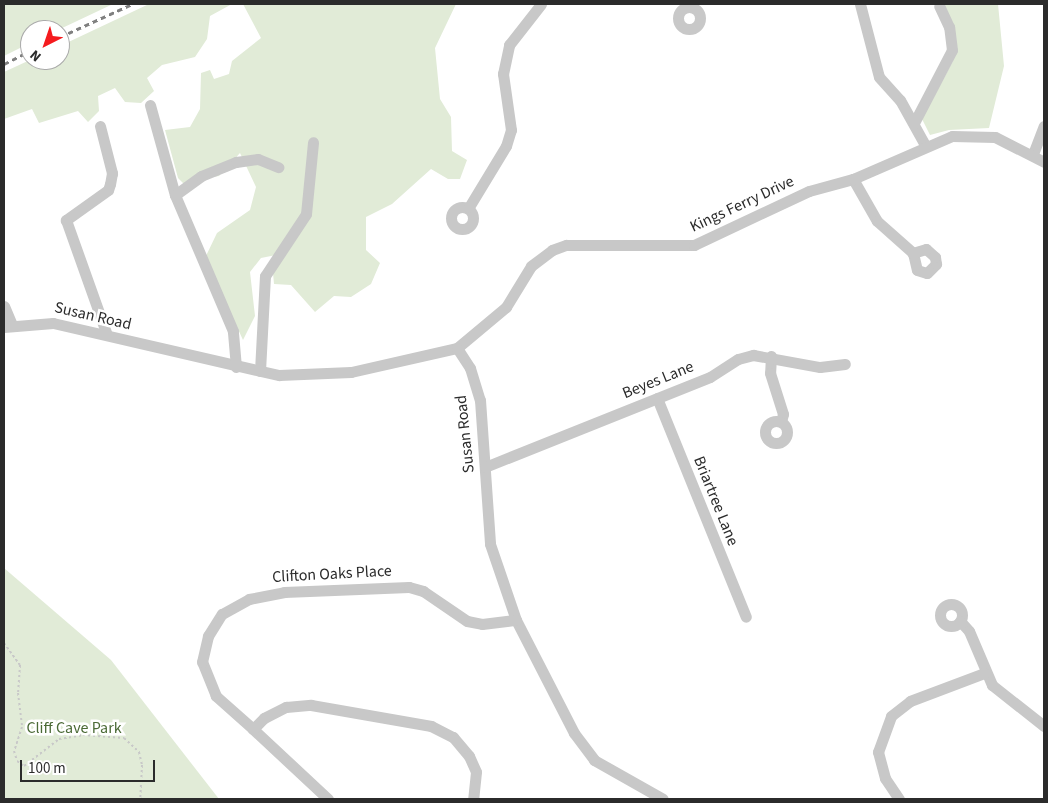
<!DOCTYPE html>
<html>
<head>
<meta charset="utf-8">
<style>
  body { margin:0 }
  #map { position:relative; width:1048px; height:803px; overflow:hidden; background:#fff; font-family:"Source Sans 3",sans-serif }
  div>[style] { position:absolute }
  .green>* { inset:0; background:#e1ebd7 }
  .path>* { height:2px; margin-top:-1px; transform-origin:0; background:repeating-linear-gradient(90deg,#c8c8c8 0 2.5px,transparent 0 5px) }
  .minor>* { height:11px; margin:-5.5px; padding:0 5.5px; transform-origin:5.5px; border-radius:5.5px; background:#c8c8c8 }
  .minor>.ring { margin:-5.5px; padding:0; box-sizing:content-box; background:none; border:11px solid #c8c8c8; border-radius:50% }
  .rail>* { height:2.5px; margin-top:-1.25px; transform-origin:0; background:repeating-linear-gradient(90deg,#808080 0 5px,transparent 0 9px) }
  span { translate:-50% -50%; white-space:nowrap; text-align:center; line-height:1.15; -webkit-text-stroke:5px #fff; paint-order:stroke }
  .street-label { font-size:16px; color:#2b2b2b }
  .park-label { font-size:16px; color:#4b6a36 }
  .frame { position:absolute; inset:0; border:5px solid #2b2b2b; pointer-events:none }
  .north { position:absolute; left:20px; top:20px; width:50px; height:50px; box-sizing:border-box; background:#fff; border:1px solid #aaa; border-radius:50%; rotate:221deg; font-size:14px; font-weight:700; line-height:20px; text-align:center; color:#2b2b2b }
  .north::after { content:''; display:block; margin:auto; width:18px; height:22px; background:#f51b1e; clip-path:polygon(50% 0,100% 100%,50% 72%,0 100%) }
  .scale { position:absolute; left:20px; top:760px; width:135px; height:22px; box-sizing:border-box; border:2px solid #2b2b2b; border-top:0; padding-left:6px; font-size:15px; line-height:18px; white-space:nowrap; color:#2b2b2b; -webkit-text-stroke:4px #fff; paint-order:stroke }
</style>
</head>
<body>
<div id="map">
  <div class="green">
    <i style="clip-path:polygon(4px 4px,113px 4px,58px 30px,30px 30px,30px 43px,4px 56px)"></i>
    <i style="clip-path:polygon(149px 4px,232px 4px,210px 16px,207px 39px,195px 57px,162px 65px,147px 78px,154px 91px,141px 103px,125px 102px,115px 88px,98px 96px,99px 111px,88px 122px,78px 111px,39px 123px,32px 109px,4px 119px,4px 72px,30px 60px,60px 60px,60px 46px)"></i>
    <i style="clip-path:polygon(243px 4px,456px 4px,435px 48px,440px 99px,451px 117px,452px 151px,467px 160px,460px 179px,448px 179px,431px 169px,392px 204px,366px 217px,366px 250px,380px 263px,371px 284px,351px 297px,334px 296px,315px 312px,291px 285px,274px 284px,273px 273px,286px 253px,261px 258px,250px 272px,255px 316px,243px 340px,205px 258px,217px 233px,250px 210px,256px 187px,240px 153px,219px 176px,202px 179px,187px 187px,178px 178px,165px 130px,190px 127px,200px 109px,201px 73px,210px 70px,214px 79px,229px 74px,232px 61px,261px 38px)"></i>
    <i style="clip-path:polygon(941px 4px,998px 4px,1004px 66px,989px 128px,949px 130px,930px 135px,922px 119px,953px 61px)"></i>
    <i style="clip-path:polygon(4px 568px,111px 660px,219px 799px,4px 799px)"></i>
  </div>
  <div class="path">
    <i style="left:4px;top:643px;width:27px;rotate:54deg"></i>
    <i style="left:20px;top:665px;width:28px;rotate:94deg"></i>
    <i style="left:18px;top:693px;width:34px;rotate:83deg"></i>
    <i style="left:22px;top:727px;width:25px;rotate:108deg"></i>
    <i style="left:14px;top:751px;width:10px;rotate:73deg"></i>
    <i style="left:17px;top:761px;width:9px;rotate:36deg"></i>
    <i style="left:24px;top:766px;width:44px;rotate:-37.6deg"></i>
    <i style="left:59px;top:739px;width:24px;rotate:-9deg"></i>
    <i style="left:83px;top:735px;width:41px;rotate:4.2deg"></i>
    <i style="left:124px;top:738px;width:21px;rotate:43deg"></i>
    <i style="left:139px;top:752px;width:13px;rotate:77deg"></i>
    <i style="left:142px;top:765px;width:34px;rotate:93deg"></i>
  </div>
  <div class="minor">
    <i style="left:860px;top:4px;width:75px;rotate:75.4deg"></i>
    <i style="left:879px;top:77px;width:31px;rotate:48deg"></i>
    <i style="left:900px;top:100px;width:51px;rotate:60.9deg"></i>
    <i class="ring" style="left:678px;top:7px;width:11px;height:11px"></i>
    <i style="left:150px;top:105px;width:93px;rotate:74.5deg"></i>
    <i style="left:914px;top:123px;width:82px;rotate:-62.5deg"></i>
    <i style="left:952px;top:50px;width:23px;rotate:-97deg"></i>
    <i style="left:949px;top:27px;width:23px;rotate:-115deg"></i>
    <i style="left:100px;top:126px;width:49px;rotate:75.7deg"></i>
    <i style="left:112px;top:173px;width:11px;rotate:100deg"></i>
    <i style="left:110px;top:184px;width:6px;rotate:108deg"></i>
    <i style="left:108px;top:190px;width:52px;rotate:144.5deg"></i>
    <i style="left:66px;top:220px;width:122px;rotate:70.4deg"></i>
    <i style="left:1033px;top:154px;width:30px;rotate:-69deg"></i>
    <i style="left:853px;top:179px;width:48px;rotate:60.3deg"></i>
    <i style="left:877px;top:221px;width:48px;rotate:41.6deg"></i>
    <i style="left:913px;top:253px;width:17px;rotate:77deg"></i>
    <i style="left:917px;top:270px;width:10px;rotate:17deg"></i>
    <i style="left:927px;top:273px;width:13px;rotate:-45deg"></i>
    <i style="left:936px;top:264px;width:7px;rotate:-98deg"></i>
    <i style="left:935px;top:257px;width:12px;rotate:-138deg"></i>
    <i style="left:926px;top:249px;width:14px;rotate:163deg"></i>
    <i class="ring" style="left:451px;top:207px;width:11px;height:11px"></i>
    <i style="left:469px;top:207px;width:71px;rotate:-58.8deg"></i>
    <i style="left:506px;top:146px;width:17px;rotate:-73deg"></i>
    <i style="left:511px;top:130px;width:57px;rotate:-98.1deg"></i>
    <i style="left:503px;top:74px;width:30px;rotate:-78deg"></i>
    <i style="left:509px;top:45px;width:52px;rotate:-52deg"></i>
    <i style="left:4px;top:306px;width:21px;rotate:67deg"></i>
    <i style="left:4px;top:327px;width:49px;rotate:-4.7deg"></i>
    <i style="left:53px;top:323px;width:232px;rotate:13deg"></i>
    <i style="left:279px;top:375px;width:72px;rotate:-2.4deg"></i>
    <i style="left:351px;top:372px;width:109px;rotate:-12.8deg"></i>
    <i style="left:457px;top:348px;width:64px;rotate:-39.9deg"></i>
    <i style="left:506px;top:307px;width:48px;rotate:-58.6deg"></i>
    <i style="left:531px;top:266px;width:26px;rotate:-37deg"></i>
    <i style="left:552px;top:250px;width:15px;rotate:-20deg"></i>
    <i style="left:566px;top:245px;width:128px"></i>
    <i style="left:694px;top:245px;width:127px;rotate:-25.2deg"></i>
    <i style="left:809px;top:191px;width:46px;rotate:-15.3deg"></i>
    <i style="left:853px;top:179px;width:108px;rotate:-23.5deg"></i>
    <i style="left:952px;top:136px;width:43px;rotate:1.3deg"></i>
    <i style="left:995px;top:137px;width:55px;rotate:27deg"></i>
    <i style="left:457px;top:348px;width:24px;rotate:57deg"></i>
    <i style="left:470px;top:368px;width:34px;rotate:73deg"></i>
    <i style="left:480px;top:400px;width:144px;rotate:86deg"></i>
    <i style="left:490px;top:544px;width:80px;rotate:71.1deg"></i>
    <i style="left:516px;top:620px;width:127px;rotate:62.8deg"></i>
    <i style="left:574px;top:733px;width:34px;rotate:53deg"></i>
    <i style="left:594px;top:760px;width:79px;rotate:29.5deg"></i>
    <i style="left:771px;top:356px;width:17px;rotate:93deg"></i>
    <i style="left:770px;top:373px;width:43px;rotate:72.4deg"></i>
    <i style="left:783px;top:414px;width:8px;rotate:104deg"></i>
    <i style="left:236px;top:367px;width:36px;rotate:-95deg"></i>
    <i style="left:233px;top:331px;width:148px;rotate:-113.1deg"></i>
    <i style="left:175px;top:195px;width:32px;rotate:-36deg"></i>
    <i style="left:201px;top:176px;width:38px;rotate:-22deg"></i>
    <i style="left:236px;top:162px;width:22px;rotate:-8deg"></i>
    <i style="left:258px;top:159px;width:22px;rotate:22deg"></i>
    <i style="left:260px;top:371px;width:95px;rotate:-87deg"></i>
    <i style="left:265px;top:276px;width:74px;rotate:-56.5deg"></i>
    <i style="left:306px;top:214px;width:72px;rotate:-84.4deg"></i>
    <i style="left:657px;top:398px;width:236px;rotate:67.9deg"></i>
    <i class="ring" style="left:765px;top:421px;width:11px;height:11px"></i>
    <i style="left:485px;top:467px;width:242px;rotate:-21.8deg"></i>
    <i style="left:710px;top:377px;width:33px;rotate:-33deg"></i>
    <i style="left:738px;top:359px;width:16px;rotate:-15deg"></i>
    <i style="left:753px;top:355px;width:68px;rotate:10.2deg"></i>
    <i style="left:820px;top:367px;width:25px;rotate:-7deg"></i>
    <i class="ring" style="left:940px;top:604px;width:11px;height:11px"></i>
    <i style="left:960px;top:621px;width:13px;rotate:48deg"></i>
    <i style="left:969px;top:631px;width:59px;rotate:66.9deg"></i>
    <i style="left:992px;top:685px;width:66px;rotate:38.3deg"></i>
    <i style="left:253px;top:729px;width:50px;rotate:-138.3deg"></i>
    <i style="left:216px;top:696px;width:37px;rotate:-112deg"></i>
    <i style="left:202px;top:662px;width:27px;rotate:-77deg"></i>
    <i style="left:208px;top:636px;width:26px;rotate:-58deg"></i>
    <i style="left:222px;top:614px;width:31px;rotate:-29deg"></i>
    <i style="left:249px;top:599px;width:36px;rotate:-11deg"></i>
    <i style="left:284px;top:592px;width:125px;rotate:-2.3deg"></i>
    <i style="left:409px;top:587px;width:15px;rotate:16deg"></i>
    <i style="left:423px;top:591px;width:53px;rotate:34.3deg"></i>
    <i style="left:467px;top:621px;width:15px;rotate:11deg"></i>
    <i style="left:482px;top:624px;width:34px;rotate:-7deg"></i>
    <i style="left:328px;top:799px;width:103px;rotate:-137deg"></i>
    <i style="left:253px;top:729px;width:16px;rotate:-45deg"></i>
    <i style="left:264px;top:718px;width:25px;rotate:-27deg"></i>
    <i style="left:286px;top:707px;width:25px;rotate:-5deg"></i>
    <i style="left:311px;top:705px;width:122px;rotate:9.9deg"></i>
    <i style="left:431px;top:726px;width:25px;rotate:27deg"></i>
    <i style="left:453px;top:737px;width:25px;rotate:50deg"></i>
    <i style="left:469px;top:756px;width:17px;rotate:66deg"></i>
    <i style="left:476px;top:772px;width:27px;rotate:96deg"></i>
    <i style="left:899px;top:799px;width:25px;rotate:-124deg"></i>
    <i style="left:885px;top:778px;width:27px;rotate:-105deg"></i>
    <i style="left:878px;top:752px;width:38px;rotate:-70deg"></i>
    <i style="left:891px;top:716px;width:24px;rotate:-38deg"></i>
    <i style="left:910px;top:701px;width:79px;rotate:-20.7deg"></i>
  </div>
  <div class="rail">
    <i style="left:60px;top:37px;width:79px;rotate:-24.6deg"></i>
    <i style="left:4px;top:64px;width:29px;rotate:-27deg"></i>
  </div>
  <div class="street-label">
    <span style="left:742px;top:204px;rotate:-25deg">Kings Ferry Drive</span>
    <span style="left:93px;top:316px;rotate:13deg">Susan Road</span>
    <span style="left:658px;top:380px;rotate:-22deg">Beyes Lane</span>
    <span style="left:465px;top:434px;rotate:-96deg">Susan Road</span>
    <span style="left:716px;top:501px;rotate:68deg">Briartree Lane</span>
    <span style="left:332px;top:574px;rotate:-3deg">Clifton Oaks Place</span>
  </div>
  <div class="park-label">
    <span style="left:74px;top:728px">Cliff Cave Park</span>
  </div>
  <div class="frame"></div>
  <div class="north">N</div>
  <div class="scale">100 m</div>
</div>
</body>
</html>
